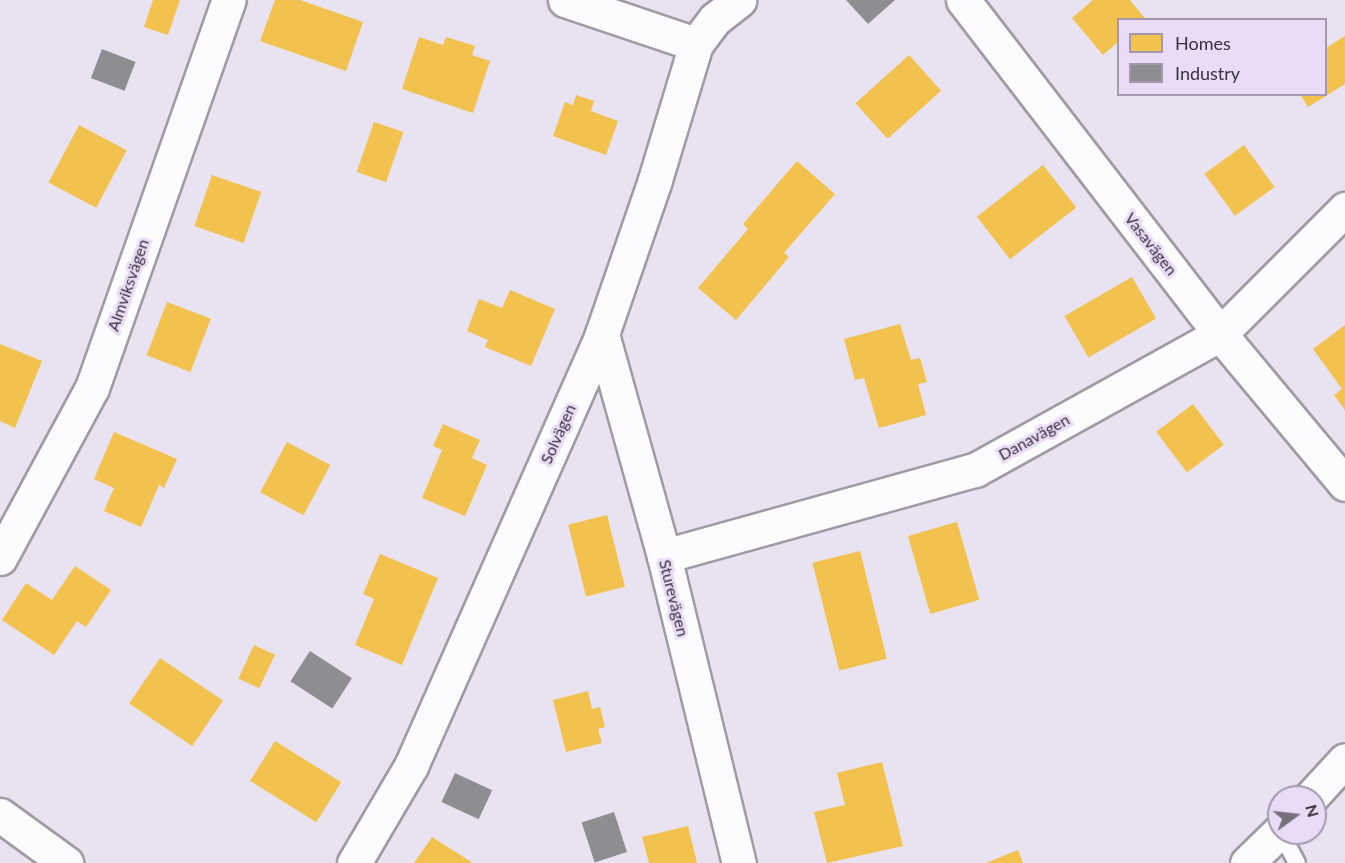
<!DOCTYPE html>
<html>
<head>
<meta charset="utf-8">
<style>
  body { margin:0 }
  #map { position:relative; width:1345px; height:863px; overflow:hidden; background:#e9e2f0; font-family:Lato,sans-serif }
  div>[style] { position:absolute }
  .homes>* { inset:0; background:#f2c14e; transform-origin:0 0 }
  .industry>* { inset:0; background:#8d8d92; transform-origin:0 0 }
  .roads { filter:drop-shadow(2px 0 #9f9aa4) drop-shadow(-2px 0 #9f9aa4) drop-shadow(0 2px #9f9aa4) drop-shadow(0 -2px #9f9aa4) }
  .lane>* { height:16px; margin:-8px; padding:0 8px; transform-origin:8px; border-radius:8px; background:#fcfbfd }
  .street>* { height:33px; margin:-16.5px; padding:0 16.5px; transform-origin:16.5px; border-radius:16.5px; background:#fcfbfd }
  span { translate:-50% -50%; white-space:nowrap; text-align:center; line-height:1.15; -webkit-text-stroke:6px #eadcf6; paint-order:stroke }
  .street-label { font-size:16px; color:#38323c }
  .legend { position:absolute; left:1117px; top:18px; width:210px; height:78px; box-sizing:border-box; background:#eadcf6; border:2px solid #a398ac; margin:0; padding:8px 10px; list-style:none; font-size:18px; color:#38323c }
  .legend li { display:flex; align-items:center; gap:12px; height:30px }
  .legend b { width:30px; border:2px solid #a398ac }
  .north { position:absolute; left:1267px; top:785px; width:60px; height:60px; box-sizing:border-box; background:#eadcf6; border:2px solid #a398ac; border-radius:50%; rotate:75deg; font-size:16px; font-weight:700; line-height:24px; text-align:center; color:#38323c }
  .north::after { content:''; display:block; margin:auto; width:21px; height:27px; background:#76707b; clip-path:polygon(50% 0,100% 100%,50% 72%,0 100%) }
</style>
</head>
<body>
<div id="map">
  <div class="homes">
    <i style="clip-path:polygon(153px 0,180px 0,168px 35px,144px 27px)"></i>
    <i style="clip-path:polygon(275px 0,300px 0,363px 22px,346px 71px,260px 41px)"></i>
    <i style="clip-path:polygon(1093px 0,1130px 0,1146px 20px,1118px 20px,1118px 42px,1103px 55px,1072px 18px)"></i>
    <i style="clip-path:polygon(1345px 36px,1345px 84px,1308px 107px,1300px 94px,1326px 94px,1326px 48px)"></i>
    <i style="clip-path:polygon(419px 37px,443px 45px,446px 37px,475px 46px,472px 55px,490px 61px,473px 113px,402px 89px)"></i>
    <i style="left:909px;top:55px;width:48px;height:72px;rotate:48deg"></i>
    <i style="clip-path:polygon(576px 95px,594px 101px,591px 111px,618px 121px,606px 155px,553px 136px,565px 102px,573px 105px)"></i>
    <i style="left:374px;top:122px;width:31px;height:53px;rotate:19deg"></i>
    <i style="left:79px;top:125px;width:54px;height:65px;rotate:28deg"></i>
    <i style="left:1244px;top:145px;width:52px;height:49px;rotate:54deg"></i>
    <i style="clip-path:polygon(797px 161px,835px 194px,784px 253px,789px 257px,736px 320px,698px 288px,748px 229px,743px 224px)"></i>
    <i style="left:1043px;top:165px;width:54px;height:84px;rotate:52deg"></i>
    <i style="left:212px;top:175px;width:52px;height:54px;rotate:19deg"></i>
    <i style="left:1132px;top:277px;width:48px;height:78px;rotate:60deg"></i>
    <i style="clip-path:polygon(510px 290px,555px 309px,531px 366px,485px 347px,488px 340px,467px 331px,479px 299px,502px 308px)"></i>
    <i style="left:167px;top:302px;width:47px;height:57px;rotate:21deg"></i>
    <i style="clip-path:polygon(900px 324px,911px 360px,920px 358px,927px 382px,918px 384px,926px 415px,879px 428px,864px 378px,855px 380px,844px 339px)"></i>
    <i style="clip-path:polygon(1345px 325px,1345px 410px,1334px 395px,1342px 389px,1313px 349px)"></i>
    <i style="clip-path:polygon(0 344px,42px 361px,15px 428px,0 421px)"></i>
    <i style="left:1193px;top:404px;width:51px;height:46px;rotate:53deg"></i>
    <i style="clip-path:polygon(443px 424px,480px 440px,472px 458px,487px 465px,465px 516px,422px 498px,442px 450px,433px 446px)"></i>
    <i style="clip-path:polygon(114px 432px,177px 459px,164px 488px,159px 485px,141px 527px,104px 511px,114px 488px,94px 479px)"></i>
    <i style="left:287px;top:442px;width:49px;height:57px;rotate:28deg"></i>
    <i style="left:607px;top:515px;width:74px;height:40px;rotate:76deg"></i>
    <i style="left:957px;top:522px;width:81px;height:51px;rotate:74deg"></i>
    <i style="left:860px;top:551px;width:111px;height:49px;rotate:76deg"></i>
    <i style="clip-path:polygon(380px 554px,438px 578px,402px 665px,355px 645px,374px 599px,363px 594px)"></i>
    <i style="clip-path:polygon(75px 566px,111px 590px,86px 627px,77px 621px,54px 655px,2px 620px,26px 583px,52px 600px)"></i>
    <i style="left:254px;top:645px;width:23px;height:37px;rotate:25deg"></i>
    <i style="left:160px;top:658px;width:76px;height:55px;rotate:34deg"></i>
    <i style="clip-path:polygon(588px 691px,592px 709px,600px 707px,605px 727px,598px 729px,602px 743px,566px 752px,553px 700px)"></i>
    <i style="left:275px;top:741px;width:78px;height:47px;rotate:32deg"></i>
    <i style="clip-path:polygon(882px 762px,903px 846px,827px 863px,814px 812px,845px 805px,837px 773px)"></i>
    <i style="clip-path:polygon(688px 826px,697px 863px,649px 863px,642px 837px)"></i>
    <i style="clip-path:polygon(432px 837px,473px 863px,414px 863px)"></i>
    <i style="clip-path:polygon(1018px 850px,1023px 863px,986px 863px)"></i>
  </div>
  <div class="industry">
    <i style="clip-path:polygon(846px 0,895px 0,868px 24px)"></i>
    <i style="left:102px;top:49px;width:36px;height:31px;rotate:21deg"></i>
    <i style="left:310px;top:651px;width:50px;height:36px;rotate:33deg"></i>
    <i style="left:455px;top:773px;width:41px;height:32px;rotate:25deg"></i>
    <i style="left:614px;top:812px;width:42px;height:34px;rotate:72deg"></i>
  </div>
  <div class="roads">
    <div class="lane">
      <i style="left:1281px;top:833px;width:34px;rotate:62deg"></i>
    </div>
    <div class="street">
      <i style="left:565px;top:0;width:138px;rotate:18.6deg"></i>
      <i style="left:963px;top:0;width:421px;rotate:52.4deg"></i>
      <i style="left:1220px;top:334px;width:195px;rotate:50.2deg"></i>
      <i style="left:602px;top:334px;width:230px;rotate:74.4deg"></i>
      <i style="left:664px;top:556px;width:316px;rotate:76.3deg"></i>
      <i style="left:664px;top:556px;width:323px;rotate:-15.5deg"></i>
      <i style="left:975px;top:470px;width:280px;rotate:-29deg"></i>
      <i style="left:1220px;top:334px;width:177px;rotate:-45deg"></i>
      <i style="left:0;top:558px;width:193px;rotate:-61.6deg"></i>
      <i style="left:92px;top:388px;width:411px;rotate:-70.6deg"></i>
      <i style="left:1311px;top:797px;width:50px;rotate:-47.4deg"></i>
      <i style="left:0;top:815px;width:82px;rotate:36deg"></i>
      <i style="left:354px;top:863px;width:113px;rotate:-59.6deg"></i>
      <i style="left:411px;top:766px;width:472px;rotate:-66.1deg"></i>
      <i style="left:602px;top:334px;width:160px;rotate:-71deg"></i>
      <i style="left:654px;top:183px;width:145px;rotate:-73.2deg"></i>
      <i style="left:696px;top:44px;width:31px;rotate:-53deg"></i>
      <i style="left:715px;top:19px;width:31px;rotate:-38deg"></i>
      <i style="left:1247px;top:863px;width:45px;rotate:-44.1deg"></i>
    </div>
  </div>
  <div class="street-label">
    <span style="left:1151px;top:244px;rotate:52deg">Vasavägen</span>
    <span style="left:128px;top:285px;rotate:-71deg">Almviksvägen</span>
    <span style="left:558px;top:434px;rotate:-66deg">Solvägen</span>
    <span style="left:1034px;top:437px;rotate:-29deg">Danavägen</span>
    <span style="left:674px;top:598px;rotate:76deg">Sturevägen</span>
  </div>
  <ul class="legend">
  <li><b style="height:16px;background:#f2c14e"></b>Homes</li>
  <li><b style="height:16px;background:#8d8d92"></b>Industry</li>
  </ul>
  <div class="north">N</div>
</div>
</body>
</html>
